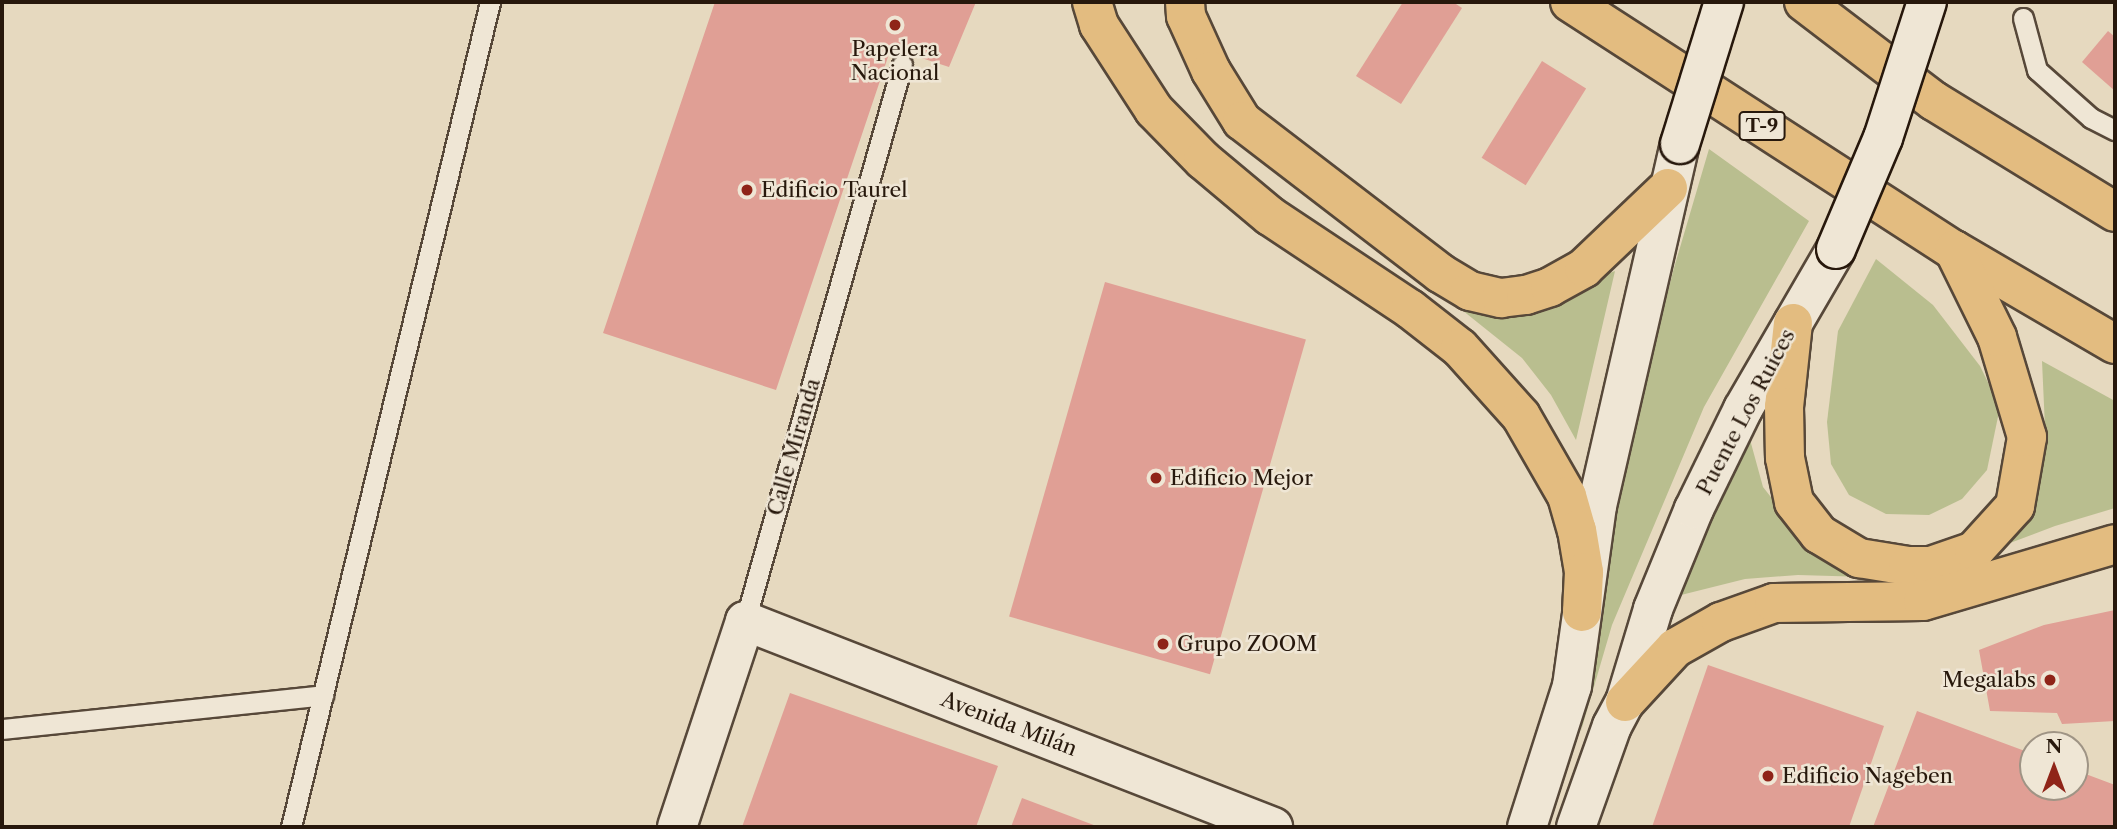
<!DOCTYPE html>
<html>
<head>
<meta charset="utf-8">
<style>
  body { margin:0 }
  #map { position:relative; width:2117px; height:829px; overflow:hidden; background:#e6d9bf; font-family:"Libre Caslon Text",serif }
  div>[style] { position:absolute }
  .green>* { inset:0; background:#b9be8f }
  .building>* { inset:0; background:#e09f95; transform-origin:0 0 }
  .roads { filter:drop-shadow(2px 0 #574839) drop-shadow(-2px 0 #574839) drop-shadow(0 2px #574839) drop-shadow(0 -2px #574839) }
  .lane>* { height:19px; margin:-9.5px; padding:0 9.5px; transform-origin:9.5px; border-radius:9.5px; background:#efe6d5 }
  .street>* { height:38px; margin:-19px; padding:0 19px; transform-origin:19px; border-radius:19px; background:#efe6d5 }
  .secondary>* { height:38px; margin:-19px; padding:0 19px; transform-origin:19px; border-radius:19px; background:#efe6d5 }
  .highway>* { height:38px; margin:-19px; padding:0 19px; transform-origin:19px; border-radius:19px; background:#e3bc80 }
  .bridges { filter:drop-shadow(2px 0 #27180c) drop-shadow(-2px 0 #27180c) drop-shadow(0 2px #27180c) drop-shadow(0 -2px #27180c) }
  .secondary-bridge>* { height:38px; margin:-19px; padding:0 19px; transform-origin:19px; border-radius:19px; background:#efe6d5 }
  .dots>* { width:19px; height:19px; translate:-50% -50%; box-sizing:border-box; border:4px solid #efe6d5; border-radius:50% }
  span { translate:-50% -50%; white-space:nowrap; text-align:center; line-height:1.15; -webkit-text-stroke:5px #efe6d5; paint-order:stroke }
  .shield-label span { padding:2px 5px; background:#efe6d5; border:2px solid; border-radius:5px; -webkit-text-stroke-width:0 }
  .shield-label { font-size:19px; color:#27180c; font-weight:700 }
  .poi-label { font-size:21px; color:#27180c }
  .left { translate:0 -50%; text-align:left }
  .right { translate:-100% -50%; text-align:right }
  .street-label { font-size:21px; color:#27180c }
  .frame { position:absolute; inset:0; border:4px solid #27180c; pointer-events:none }
  .north { position:absolute; left:2019px; top:731px; width:70px; height:70px; box-sizing:border-box; background:#efe6d5; border:2px solid #9f9485; border-radius:50%; rotate:0deg; font-size:19px; font-weight:700; line-height:28px; text-align:center; color:#27180c }
  .north::after { content:''; display:block; margin:auto; width:24px; height:32px; background:#8f2418; clip-path:polygon(50% 0,100% 100%,50% 72%,0 100%) }
</style>
</head>
<body>
<div id="map">
  <div class="green">
    <i style="clip-path:polygon(1709px 149px,1809px 221px,1704px 407px,1612px 625px,1581px 731px,1612px 504px,1674px 268px)"></i>
    <i style="clip-path:polygon(1876px 259px,1933px 305px,1980px 366px,2000px 407px,1987px 470px,1962px 499px,1929px 515px,1886px 514px,1849px 495px,1831px 464px,1827px 422px,1838px 331px)"></i>
    <i style="clip-path:polygon(1615px 271px,1576px 440px,1551px 395px,1522px 358px,1437px 290px,1518px 307px)"></i>
    <i style="clip-path:polygon(2042px 361px,2115px 401px,2115px 508px,2055px 526px,1994px 549px,2027px 506px,2046px 450px)"></i>
    <i style="clip-path:polygon(1746px 425px,1763px 487px,1796px 529px,1867px 577px,1798px 575px,1745px 579px,1681px 595px,1706px 515px)"></i>
  </div>
  <div class="building">
    <i style="clip-path:polygon(715px 2px,976px 2px,949px 67px,891px 48px,776px 390px,603px 333px)"></i>
    <i style="clip-path:polygon(1403px 2px,1453px 2px,1462px 8px,1401px 104px,1356px 76px)"></i>
    <i style="clip-path:polygon(2108px 31px,2115px 37px,2115px 91px,2082px 62px)"></i>
    <i style="left:1542px;top:61px;width:52px;height:114px;rotate:32deg"></i>
    <i style="left:1105px;top:282px;width:209px;height:348px;rotate:16deg"></i>
    <i style="clip-path:polygon(2115px 610px,2115px 721px,2062px 724px,2057px 713px,1990px 711px,1979px 650px,2044px 625px)"></i>
    <i style="clip-path:polygon(1708px 665px,1884px 726px,1849px 827px,1652px 827px)"></i>
    <i style="clip-path:polygon(790px 693px,998px 766px,976px 827px,742px 827px)"></i>
    <i style="clip-path:polygon(1917px 711px,2033px 754px,2033px 787px,2075px 787px,2075px 770px,2115px 785px,2115px 827px,1873px 827px)"></i>
    <i style="clip-path:polygon(1022px 798px,1099px 827px,1011px 827px)"></i>
  </div>
  <div class="roads">
    <div class="lane">
      <i style="left:2023px;top:18px;width:54px;rotate:74.9deg"></i>
      <i style="left:2037px;top:70px;width:72px;rotate:41.6deg"></i>
      <i style="left:2091px;top:118px;width:27px;rotate:27deg"></i>
      <i style="left:745px;top:621px;width:578px;rotate:-74.23deg"></i>
      <i style="left:2px;top:729px;width:323px;rotate:-6deg"></i>
      <i style="left:291px;top:827px;width:849px;rotate:-76.44deg"></i>
    </div>
    <div class="street">
      <i style="left:677px;top:827px;width:217px;rotate:-71.7deg"></i>
      <i style="left:745px;top:621px;width:567px;rotate:21.31deg"></i>
    </div>
    <div class="secondary">
      <i style="left:1527px;top:827px;width:148px;rotate:-72.3deg"></i>
      <i style="left:1572px;top:686px;width:182px;rotate:-82.1deg"></i>
      <i style="left:1597px;top:506px;width:371px;rotate:-77.1deg"></i>
      <i style="left:1576px;top:827px;width:107px;rotate:-70.4deg"></i>
      <i style="left:1612px;top:726px;width:27px;rotate:-62deg"></i>
      <i style="left:1625px;top:702px;width:97px;rotate:-73.2deg"></i>
      <i style="left:1653px;top:609px;width:108px;rotate:-67.7deg"></i>
      <i style="left:1694px;top:509px;width:111px;rotate:-63.9deg"></i>
      <i style="left:1743px;top:409px;width:185px;rotate:-59.8deg"></i>
    </div>
    <div class="highway">
      <i style="left:1092px;top:2px;width:24px;rotate:73deg"></i>
      <i style="left:1099px;top:25px;width:101px;rotate:57.1deg"></i>
      <i style="left:1154px;top:110px;width:70px;rotate:45.6deg"></i>
      <i style="left:1203px;top:160px;width:87px;rotate:39.9deg"></i>
      <i style="left:1270px;top:216px;width:168px;rotate:33.6deg"></i>
      <i style="left:1410px;top:309px;width:63px;rotate:38deg"></i>
      <i style="left:1460px;top:348px;width:91px;rotate:48.1deg"></i>
      <i style="left:1521px;top:416px;width:92px;rotate:60.1deg"></i>
      <i style="left:1567px;top:496px;width:35px;rotate:74deg"></i>
      <i style="left:1577px;top:530px;width:43px;rotate:80.5deg"></i>
      <i style="left:1584px;top:572px;width:40px;rotate:92.9deg"></i>
      <i style="left:1185px;top:2px;width:14px;rotate:86deg"></i>
      <i style="left:1186px;top:16px;width:60px;rotate:65.6deg"></i>
      <i style="left:1211px;top:71px;width:59px;rotate:58.2deg"></i>
      <i style="left:1242px;top:121px;width:250px;rotate:37.5deg"></i>
      <i style="left:1440px;top:273px;width:35px;rotate:31deg"></i>
      <i style="left:1470px;top:291px;width:32px;rotate:13deg"></i>
      <i style="left:1501px;top:298px;width:25px;rotate:-7deg"></i>
      <i style="left:1526px;top:295px;width:25px;rotate:-18deg"></i>
      <i style="left:1550px;top:287px;width:39px;rotate:-29deg"></i>
      <i style="left:1584px;top:268px;width:116px;rotate:-43.6deg"></i>
      <i style="left:1570px;top:2px;width:457px;rotate:32.9deg"></i>
      <i style="left:1954px;top:250px;width:186px;rotate:30.3deg"></i>
      <i style="left:1804px;top:2px;width:163px;rotate:37.3deg"></i>
      <i style="left:1934px;top:101px;width:212px;rotate:31.5deg"></i>
      <i style="left:1793px;top:323px;width:84px;rotate:96.1deg"></i>
      <i style="left:1784px;top:407px;width:51px;rotate:88.9deg"></i>
      <i style="left:1785px;top:458px;width:45px;rotate:78.4deg"></i>
      <i style="left:1794px;top:502px;width:41px;rotate:52deg"></i>
      <i style="left:1819px;top:534px;width:47px;rotate:31deg"></i>
      <i style="left:1859px;top:558px;width:50px;rotate:9.3deg"></i>
      <i style="left:1908px;top:566px;width:23px"></i>
      <i style="left:1931px;top:566px;width:46px;rotate:-19.2deg"></i>
      <i style="left:1974px;top:551px;width:61px;rotate:-47.7deg"></i>
      <i style="left:2015px;top:506px;width:70px;rotate:-80.1deg"></i>
      <i style="left:2027px;top:437px;width:104px;rotate:-106.7deg"></i>
      <i style="left:1997px;top:337px;width:97px;rotate:-116.3deg"></i>
      <i style="left:1625px;top:702px;width:74px;rotate:-47.2deg"></i>
      <i style="left:1675px;top:648px;width:53px;rotate:-29.5deg"></i>
      <i style="left:1721px;top:622px;width:56px;rotate:-19.7deg"></i>
      <i style="left:1774px;top:603px;width:149px;rotate:-0.8deg"></i>
      <i style="left:1923px;top:601px;width:200px;rotate:-16.5deg"></i>
    </div>
  </div>
  <div class="bridges">
    <div class="secondary-bridge">
      <i style="left:1680px;top:144px;width:149px;rotate:-72.8deg"></i>
      <i style="left:1836px;top:249px;width:121px;rotate:-67.1deg"></i>
      <i style="left:1883px;top:138px;width:143px;rotate:-72.1deg"></i>
    </div>
  </div>
  <div class="dots">
    <i style="left:895px;top:25px;background:#8f2418"></i>
    <i style="left:747px;top:190px;background:#8f2418"></i>
    <i style="left:1156px;top:478px;background:#8f2418"></i>
    <i style="left:1163px;top:644px;background:#8f2418"></i>
    <i style="left:2050px;top:680px;background:#8f2418"></i>
    <i style="left:1768px;top:776px;background:#8f2418"></i>
  </div>
  <div class="shield-label">
    <span style="left:1762px;top:126px">T-9</span>
  </div>
  <div class="poi-label">
    <span style="left:895px;top:61px">Papelera<br>Nacional</span>
    <span class="left" style="left:761px;top:190px">Edificio Taurel</span>
    <span class="left" style="left:1170px;top:478px">Edificio Mejor</span>
    <span class="left" style="left:1177px;top:644px">Grupo ZOOM</span>
    <span class="right" style="left:2036px;top:680px">Megalabs</span>
    <span class="left" style="left:1782px;top:776px">Edificio Nageben</span>
  </div>
  <div class="street-label">
    <span style="left:1746px;top:412px;rotate:-62deg">Puente Los Ruices</span>
    <span style="left:794px;top:447px;rotate:-74deg">Calle Miranda</span>
    <span style="left:1009px;top:724px;rotate:21deg">Avenida Milán</span>
  </div>
  <div class="frame"></div>
  <div class="north">N</div>
</div>
</body>
</html>
